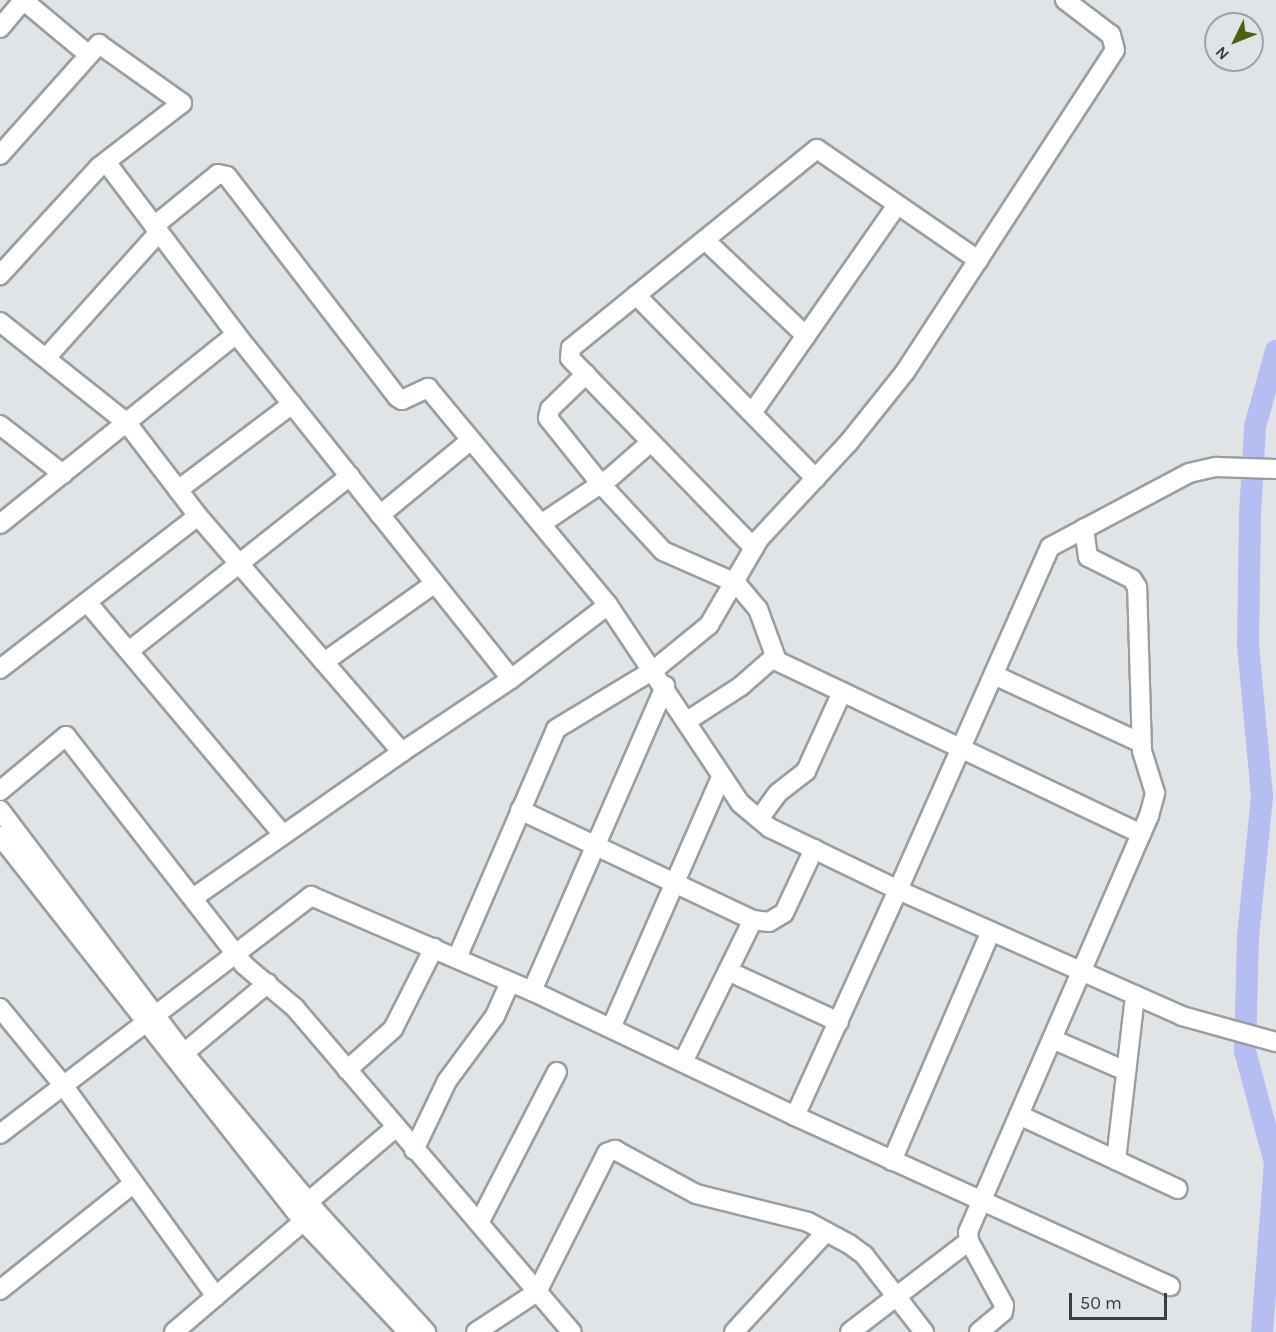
<!DOCTYPE html>
<html>
<head>
<meta charset="utf-8">
<style>
  body { margin:0 }
  #map { position:relative; width:1276px; height:1332px; overflow:hidden; background:#e0e4e6; font-family:Karla,sans-serif }
  div>[style] { position:absolute }
  .river>* { height:22px; margin:-11px; padding:0 11px; transform-origin:11px; border-radius:11px; background:#b5bdf1 }
  .roads { filter:drop-shadow(2px 0 #9a9ea0) drop-shadow(-2px 0 #9a9ea0) drop-shadow(0 2px #9a9ea0) drop-shadow(0 -2px #9a9ea0) }
  .minor>* { height:18px; margin:-9px; padding:0 9px; transform-origin:9px; border-radius:9px; background:#fff }
  span { translate:-50% -50%; white-space:nowrap; text-align:center; line-height:1.15; -webkit-text-stroke:6px #e0e4e6; paint-order:stroke }
  .north { position:absolute; left:1204px; top:12px; width:60px; height:60px; box-sizing:border-box; background:#e0e4e6; border:2px solid #9ea1a3; border-radius:50%; rotate:227deg; font-size:16px; font-weight:700; line-height:24px; text-align:center; color:#3b3d3e }
  .north::after { content:''; display:block; margin:auto; width:21px; height:27px; background:#496312; clip-path:polygon(50% 0,100% 100%,50% 72%,0 100%) }
  .scale { position:absolute; left:1069px; top:1293px; width:98px; height:27px; box-sizing:border-box; border:3px solid #3b3d3e; border-top:0; padding-left:8px; font-size:18px; line-height:21px; white-space:nowrap; color:#3b3d3e; -webkit-text-stroke:4px #e0e4e6; paint-order:stroke }
</style>
</head>
<body>
<div id="map">
  <div class="river">
    <i style="left:1262px;top:1332px;width:169px;rotate:-85.6deg"></i>
    <i style="left:1275px;top:1163px;width:116px;rotate:-105deg"></i>
    <i style="left:1245px;top:1051px;width:114px;rotate:-88.5deg"></i>
    <i style="left:1248px;top:937px;width:142px;rotate:-84.3deg"></i>
    <i style="left:1262px;top:796px;width:153px;rotate:-95.3deg"></i>
    <i style="left:1248px;top:644px;width:129px;rotate:-89.1deg"></i>
    <i style="left:1250px;top:515px;width:88px;rotate:-86.7deg"></i>
    <i style="left:1255px;top:427px;width:79px;rotate:-74.6deg"></i>
  </div>
  <div class="roads">
    <div class="minor">
      <i style="left:23px;top:0;width:86px;rotate:39.8deg"></i>
      <i style="left:0;top:28px;width:35px;rotate:-50deg"></i>
      <i style="left:0;top:155px;width:149px;rotate:-48.3deg"></i>
      <i style="left:99px;top:44px;width:102px;rotate:35.4deg"></i>
      <i style="left:182px;top:103px;width:105px;rotate:142.4deg"></i>
      <i style="left:99px;top:167px;width:147px;rotate:132.5deg"></i>
      <i style="left:106px;top:162px;width:216px;rotate:52.9deg"></i>
      <i style="left:236px;top:334px;width:441px;rotate:51.4deg"></i>
      <i style="left:154px;top:226px;width:82px;rotate:-39.1deg"></i>
      <i style="left:218px;top:174px;width:9px;rotate:13deg"></i>
      <i style="left:227px;top:176px;width:279px;rotate:52.4deg"></i>
      <i style="left:397px;top:397px;width:6px;rotate:31deg"></i>
      <i style="left:402px;top:400px;width:29px;rotate:-25deg"></i>
      <i style="left:428px;top:388px;width:282px;rotate:50.3deg"></i>
      <i style="left:608px;top:605px;width:238px;rotate:56.3deg"></i>
      <i style="left:740px;top:803px;width:39px;rotate:40deg"></i>
      <i style="left:770px;top:828px;width:142px;rotate:25.8deg"></i>
      <i style="left:898px;top:890px;width:375px;rotate:-66.1deg"></i>
      <i style="left:1050px;top:547px;width:157px;rotate:-28deg"></i>
      <i style="left:1189px;top:473px;width:28px;rotate:-13deg"></i>
      <i style="left:1216px;top:467px;width:60px;rotate:1.9deg"></i>
      <i style="left:706px;top:241px;width:138px;rotate:43.5deg"></i>
      <i style="left:636px;top:295px;width:257px;rotate:45.6deg"></i>
      <i style="left:0;top:322px;width:162px;rotate:38.5deg"></i>
      <i style="left:127px;top:423px;width:117px;rotate:52.6deg"></i>
      <i style="left:198px;top:516px;width:312px;rotate:49.2deg"></i>
      <i style="left:402px;top:752px;width:131px;rotate:-33.8deg"></i>
      <i style="left:511px;top:679px;width:122px;rotate:-37.3deg"></i>
      <i style="left:46px;top:358px;width:169px;rotate:-48.1deg"></i>
      <i style="left:586px;top:374px;width:50px;rotate:135.8deg"></i>
      <i style="left:550px;top:409px;width:9px;rotate:103deg"></i>
      <i style="left:548px;top:418px;width:83px;rotate:51.3deg"></i>
      <i style="left:600px;top:483px;width:93px;rotate:47.2deg"></i>
      <i style="left:663px;top:551px;width:80px;rotate:23.7deg"></i>
      <i style="left:736px;top:583px;width:34px;rotate:50deg"></i>
      <i style="left:758px;top:609px;width:55px;rotate:69.9deg"></i>
      <i style="left:777px;top:661px;width:403px;rotate:25.4deg"></i>
      <i style="left:752px;top:413px;width:254px;rotate:-55.1deg"></i>
      <i style="left:0;top:425px;width:80px;rotate:37.9deg"></i>
      <i style="left:178px;top:490px;width:143px;rotate:-37deg"></i>
      <i style="left:380px;top:515px;width:118px;rotate:-39.5deg"></i>
      <i style="left:0;top:524px;width:303px;rotate:-38.8deg"></i>
      <i style="left:541px;top:524px;width:84px;rotate:-33.9deg"></i>
      <i style="left:611px;top:477px;width:53px;rotate:-41.2deg"></i>
      <i style="left:754px;top:548px;width:264px;rotate:-134.1deg"></i>
      <i style="left:570px;top:358px;width:10px;rotate:-84deg"></i>
      <i style="left:571px;top:348px;width:316px;rotate:-39deg"></i>
      <i style="left:817px;top:149px;width:196px;rotate:34.6deg"></i>
      <i style="left:87px;top:602px;width:304px;rotate:49.9deg"></i>
      <i style="left:129px;top:651px;width:282px;rotate:-38.4deg"></i>
      <i style="left:324px;top:662px;width:136px;rotate:-35.4deg"></i>
      <i style="left:0;top:669px;width:250px;rotate:-37.7deg"></i>
      <i style="left:994px;top:675px;width:162px;rotate:24.8deg"></i>
      <i style="left:687px;top:721px;width:64px;rotate:-32.9deg"></i>
      <i style="left:741px;top:686px;width:44px;rotate:-41.3deg"></i>
      <i style="left:0;top:791px;width:86px;rotate:-39.8deg"></i>
      <i style="left:66px;top:736px;width:290px;rotate:52.1deg"></i>
      <i style="left:244px;top:965px;width:67px;rotate:40.1deg"></i>
      <i style="left:295px;top:1008px;width:426px;rotate:49.5deg"></i>
      <i style="left:0;top:810px;width:305px;rotate:52.9deg"></i>
      <i style="left:184px;top:1053px;width:206px;rotate:50.1deg"></i>
      <i style="left:316px;top:1211px;width:164px;rotate:47.7deg"></i>
      <i style="left:520px;top:810px;width:258px;rotate:25.3deg"></i>
      <i style="left:753px;top:920px;width:16px;rotate:7deg"></i>
      <i style="left:769px;top:922px;width:17px;rotate:-31deg"></i>
      <i style="left:784px;top:913px;width:71px;rotate:-64.9deg"></i>
      <i style="left:759px;top:819px;width:32px;rotate:-54deg"></i>
      <i style="left:778px;top:793px;width:36px;rotate:-38deg"></i>
      <i style="left:806px;top:771px;width:87px;rotate:-65.5deg"></i>
      <i style="left:0;top:836px;width:491px;rotate:51.8deg"></i>
      <i style="left:304px;top:1222px;width:151px;rotate:46.6deg"></i>
      <i style="left:193px;top:898px;width:255px;rotate:-34.9deg"></i>
      <i style="left:457px;top:958px;width:249px;rotate:-66.6deg"></i>
      <i style="left:556px;top:729px;width:116px;rotate:-31.2deg"></i>
      <i style="left:655px;top:669px;width:70px;rotate:-39.2deg"></i>
      <i style="left:709px;top:625px;width:99px;rotate:-59.8deg"></i>
      <i style="left:759px;top:539px;width:132px;rotate:-47.1deg"></i>
      <i style="left:849px;top:442px;width:90px;rotate:-51.3deg"></i>
      <i style="left:905px;top:372px;width:384px;rotate:-56.9deg"></i>
      <i style="left:1115px;top:50px;width:16px;rotate:-105deg"></i>
      <i style="left:1111px;top:35px;width:58px;rotate:-142.7deg"></i>
      <i style="left:728px;top:971px;width:122px;rotate:24.7deg"></i>
      <i style="left:532px;top:991px;width:333px;rotate:-66.4deg"></i>
      <i style="left:0;top:1008px;width:99px;rotate:50.7deg"></i>
      <i style="left:63px;top:1085px;width:261px;rotate:54.1deg"></i>
      <i style="left:611px;top:1028px;width:274px;rotate:-66.3deg"></i>
      <i style="left:1052px;top:1039px;width:81px;rotate:23.4deg"></i>
      <i style="left:184px;top:1053px;width:109px;rotate:-39.8deg"></i>
      <i style="left:683px;top:1062px;width:158px;rotate:-63.8deg"></i>
      <i style="left:347px;top:1070px;width:62px;rotate:-41.7deg"></i>
      <i style="left:393px;top:1029px;width:91px;rotate:-63.2deg"></i>
      <i style="left:1019px;top:1115px;width:175px;rotate:25deg"></i>
      <i style="left:795px;top:1116px;width:412px;rotate:24.4deg"></i>
      <i style="left:0;top:1134px;width:392px;rotate:-37.4deg"></i>
      <i style="left:311px;top:896px;width:241px;rotate:23.3deg"></i>
      <i style="left:532px;top:991px;width:291px;rotate:25.4deg"></i>
      <i style="left:795px;top:1116px;width:248px;rotate:-65.5deg"></i>
      <i style="left:898px;top:890px;width:311px;rotate:23.9deg"></i>
      <i style="left:1182px;top:1016px;width:98px;rotate:15.5deg"></i>
      <i style="left:414px;top:1150px;width:76px;rotate:-64.4deg"></i>
      <i style="left:447px;top:1081px;width:81px;rotate:-53.6deg"></i>
      <i style="left:495px;top:1016px;width:37px;rotate:-66deg"></i>
      <i style="left:1116px;top:1160px;width:166px;rotate:-83.4deg"></i>
      <i style="left:892px;top:1161px;width:250px;rotate:-66.7deg"></i>
      <i style="left:308px;top:1202px;width:114px;rotate:-40.4deg"></i>
      <i style="left:479px;top:1223px;width:170px;rotate:-62.7deg"></i>
      <i style="left:0;top:1290px;width:171px;rotate:-38.6deg"></i>
      <i style="left:174px;top:1332px;width:182px;rotate:-40.5deg"></i>
      <i style="left:476px;top:1332px;width:73px;rotate:-33.3deg"></i>
      <i style="left:537px;top:1292px;width:156px;rotate:-63.3deg"></i>
      <i style="left:607px;top:1153px;width:9px;rotate:-21deg"></i>
      <i style="left:615px;top:1150px;width:92px;rotate:28.5deg"></i>
      <i style="left:696px;top:1194px;width:115px;rotate:14deg"></i>
      <i style="left:808px;top:1222px;width:47px;rotate:28.2deg"></i>
      <i style="left:849px;top:1244px;width:19px;rotate:36deg"></i>
      <i style="left:864px;top:1255px;width:98px;rotate:52.1deg"></i>
      <i style="left:734px;top:1332px;width:136px;rotate:-47.4deg"></i>
      <i style="left:850px;top:1332px;width:150px;rotate:-37.4deg"></i>
      <i style="left:979px;top:1332px;width:31px;rotate:-40deg"></i>
      <i style="left:1003px;top:1312px;width:7px;rotate:-82deg"></i>
      <i style="left:1004px;top:1305px;width:73px;rotate:-118.7deg"></i>
      <i style="left:969px;top:1241px;width:9px;rotate:-96deg"></i>
      <i style="left:968px;top:1232px;width:454px;rotate:-66.5deg"></i>
      <i style="left:1149px;top:816px;width:24px;rotate:-75deg"></i>
      <i style="left:1155px;top:793px;width:44px;rotate:-107.2deg"></i>
      <i style="left:1142px;top:751px;width:164px;rotate:-91.7deg"></i>
      <i style="left:1137px;top:587px;width:9px;rotate:-122deg"></i>
      <i style="left:1132px;top:579px;width:49px;rotate:-153.4deg"></i>
      <i style="left:1088px;top:557px;width:29px;rotate:-98deg"></i>
    </div>
  </div>
  <div class="north">N</div>
  <div class="scale">50 m</div>
</div>
</body>
</html>
